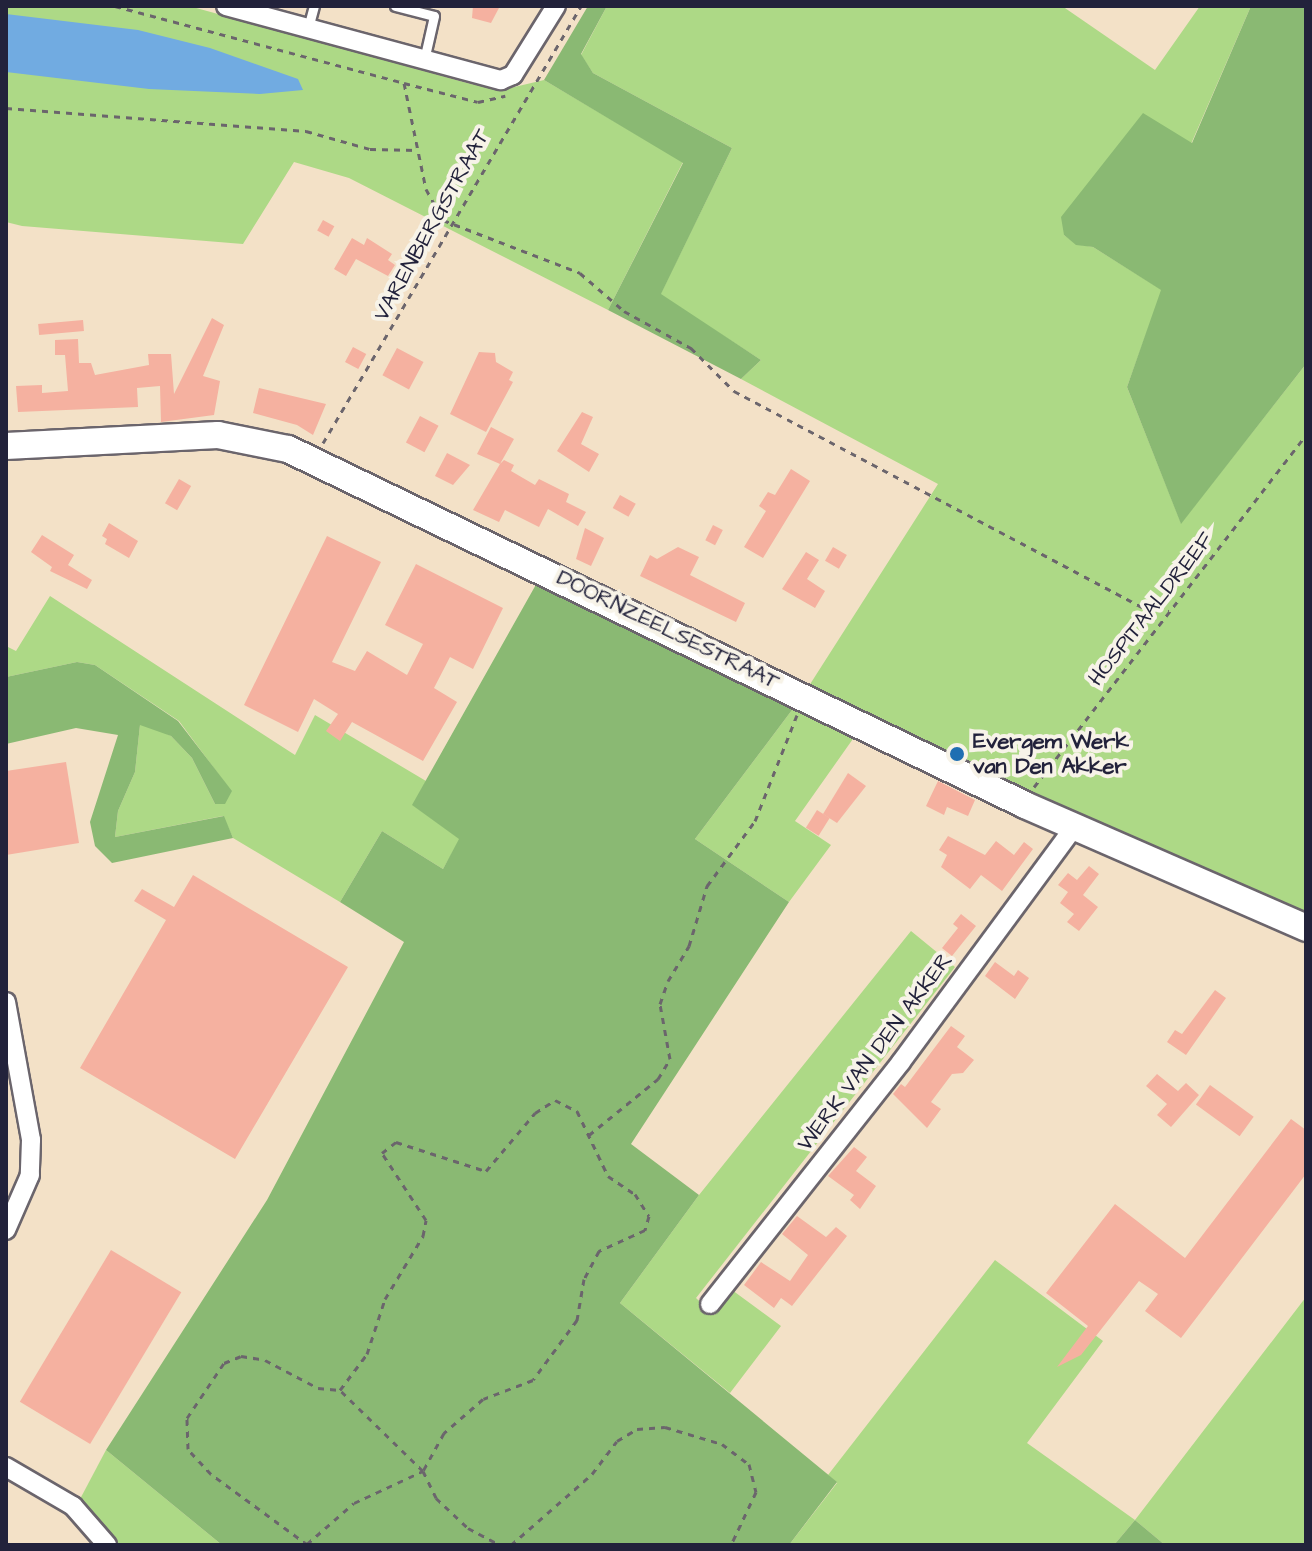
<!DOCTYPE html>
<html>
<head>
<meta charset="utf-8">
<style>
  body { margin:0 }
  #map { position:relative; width:1312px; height:1551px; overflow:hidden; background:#f3e1c7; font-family:"Architects Daughter",sans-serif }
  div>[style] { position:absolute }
  .green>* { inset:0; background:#add986 }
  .forest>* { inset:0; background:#8ab973 }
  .water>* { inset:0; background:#71abe1 }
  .building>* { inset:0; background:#f5b1a0; transform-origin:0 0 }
  .path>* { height:3px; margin-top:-1.5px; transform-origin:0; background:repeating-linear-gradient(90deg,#6b656c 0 6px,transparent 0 12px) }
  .roads { filter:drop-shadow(2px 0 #6b656c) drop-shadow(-2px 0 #6b656c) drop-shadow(0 2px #6b656c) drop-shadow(0 -2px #6b656c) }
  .service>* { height:9px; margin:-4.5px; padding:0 4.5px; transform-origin:4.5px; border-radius:4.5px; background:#fff }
  .minor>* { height:18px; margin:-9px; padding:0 9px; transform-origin:9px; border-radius:9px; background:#fff }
  .secondary>* { height:26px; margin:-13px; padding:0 13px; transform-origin:13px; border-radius:13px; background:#fff }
  .dots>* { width:22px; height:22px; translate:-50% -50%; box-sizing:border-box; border:4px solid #f7f3e8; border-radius:50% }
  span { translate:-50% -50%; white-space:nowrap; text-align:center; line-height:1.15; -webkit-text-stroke:8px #f7f3e8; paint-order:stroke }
  .street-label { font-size:22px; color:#22223b }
  .poi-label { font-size:22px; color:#22223b; font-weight:700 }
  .left { translate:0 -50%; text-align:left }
  .frame { position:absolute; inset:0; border:8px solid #22223b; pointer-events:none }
</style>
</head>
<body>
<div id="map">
  <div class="green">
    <i style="clip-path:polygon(6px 6px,189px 6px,471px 84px,502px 90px,544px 80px,683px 162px,608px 310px,349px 178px,294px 162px,243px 244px,22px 226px,6px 222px)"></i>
    <i style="clip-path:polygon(607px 6px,1062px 6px,1155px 70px,1200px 6px,1251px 6px,1191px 144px,1064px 235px,1076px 244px,1093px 247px,1162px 290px,1127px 387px,1181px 523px,1306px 364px,1306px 918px,1027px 791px,1022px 793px,807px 689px,938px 484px,741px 379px,761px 360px,660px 295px,732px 148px,593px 73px,581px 55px)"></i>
    <i style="clip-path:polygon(50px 596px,295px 755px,315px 715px,426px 781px,413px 805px,460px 839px,443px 869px,382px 831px,340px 902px,233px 838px,223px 816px,115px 837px,118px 811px,135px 772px,140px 725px,146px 723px,171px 736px,192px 758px,215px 804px,231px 791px,179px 721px,95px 665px,77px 662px,6px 677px,6px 646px,16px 651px)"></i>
    <i style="clip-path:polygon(795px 706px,855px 736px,795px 821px,831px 845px,789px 902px,695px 839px)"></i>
    <i style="clip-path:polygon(911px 931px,955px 967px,696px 1298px,714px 1315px,732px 1290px,781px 1326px,730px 1393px,620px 1303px,699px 1195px)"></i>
    <i style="clip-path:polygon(995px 1260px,1103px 1341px,1027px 1443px,1135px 1520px,1306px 1297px,1306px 1545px,1165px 1545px,1135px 1520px,1114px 1545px,789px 1545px,837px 1483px,828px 1475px)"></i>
    <i style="clip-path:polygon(106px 1450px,222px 1545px,118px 1545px,79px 1501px)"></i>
  </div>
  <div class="forest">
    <i style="clip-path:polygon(588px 6px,607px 6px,581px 54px,593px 73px,732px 148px,661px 294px,761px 360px,741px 379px,608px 310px,683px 163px,544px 80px)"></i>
    <i style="clip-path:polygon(1251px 6px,1306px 6px,1306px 364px,1181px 524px,1127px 387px,1161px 290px,1093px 247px,1076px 245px,1064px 235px,1061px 217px,1143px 113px,1192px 143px)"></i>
    <i style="clip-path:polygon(538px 581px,795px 706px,695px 839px,789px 902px,631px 1144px,699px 1195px,620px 1303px,837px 1482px,789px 1545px,222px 1545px,106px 1450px,267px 1200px,404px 942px,340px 902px,382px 831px,443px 869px,459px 839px,412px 805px)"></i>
    <i style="clip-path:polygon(77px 662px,95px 665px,178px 721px,232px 791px,225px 804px,215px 804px,192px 758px,171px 736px,140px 725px,135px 772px,118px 811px,115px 837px,224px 816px,233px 838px,112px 863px,95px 846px,90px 822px,118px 735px,76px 728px,6px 744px,6px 677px)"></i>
    <i style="clip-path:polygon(1135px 1520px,1165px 1545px,1114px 1545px)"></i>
  </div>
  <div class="water">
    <i style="clip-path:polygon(6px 14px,138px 30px,210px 48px,298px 79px,303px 90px,260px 94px,149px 89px,6px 72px)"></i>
  </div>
  <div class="building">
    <i style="clip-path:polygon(473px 6px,500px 6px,491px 23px,472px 18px)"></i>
    <i style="left:323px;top:220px;width:13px;height:12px;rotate:29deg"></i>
    <i style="clip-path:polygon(352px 238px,364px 245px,367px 238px,392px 254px,388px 260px,395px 265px,388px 276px,356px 259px,346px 276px,334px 269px)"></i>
    <i style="clip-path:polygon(212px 318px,224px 325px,203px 376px,220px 381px,214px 415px,161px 422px,160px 386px,137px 388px,138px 407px,18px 412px,16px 386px,42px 385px,42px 393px,68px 391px,65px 355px,55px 355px,55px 340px,78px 339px,79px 363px,91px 363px,95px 375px,149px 365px,148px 354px,171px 354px,174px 394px)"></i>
    <i style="left:83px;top:320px;width:11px;height:45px;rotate:85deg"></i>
    <i style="left:353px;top:347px;width:15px;height:17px;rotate:28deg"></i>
    <i style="left:397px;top:348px;width:30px;height:31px;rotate:28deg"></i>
    <i style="clip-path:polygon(479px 352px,495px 353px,496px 362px,513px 372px,509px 380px,513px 382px,486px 432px,450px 414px)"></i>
    <i style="clip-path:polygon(259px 388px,326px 404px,313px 435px,297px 425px,253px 413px)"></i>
    <i style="clip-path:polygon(582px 412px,593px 417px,581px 444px,599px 454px,589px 472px,557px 451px)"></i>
    <i style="left:420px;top:416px;width:21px;height:30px;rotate:28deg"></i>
    <i style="clip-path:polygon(491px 427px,514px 439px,500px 464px,504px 460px,514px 465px,511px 471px,535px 485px,539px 479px,569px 494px,566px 502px,586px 512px,578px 526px,548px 509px,539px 527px,505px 510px,499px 522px,473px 510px,500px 464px,477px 454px)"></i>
    <i style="clip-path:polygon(447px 453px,470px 465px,453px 485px,435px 476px)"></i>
    <i style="clip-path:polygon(791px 469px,810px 481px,763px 558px,744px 547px,766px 511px,759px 506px,768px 492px,775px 495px)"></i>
    <i style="left:179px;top:479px;width:14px;height:28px;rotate:30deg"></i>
    <i style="left:620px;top:495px;width:18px;height:15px;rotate:29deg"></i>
    <i style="clip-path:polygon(109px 523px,138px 541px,129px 558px,105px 544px,107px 539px,102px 536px)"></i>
    <i style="left:713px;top:525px;width:11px;height:17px;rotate:27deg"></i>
    <i style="clip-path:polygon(585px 528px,604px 538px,591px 566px,576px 559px)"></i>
    <i style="clip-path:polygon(42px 535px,74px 555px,68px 565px,92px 580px,87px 589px,50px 571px,52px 567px,31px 552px)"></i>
    <i style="clip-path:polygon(327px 536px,381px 562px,332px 662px,355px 671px,367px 651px,407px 675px,423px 644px,385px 625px,416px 564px,503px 608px,473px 669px,450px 657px,434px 688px,457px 702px,423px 761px,352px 722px,340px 741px,326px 731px,338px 714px,314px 699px,298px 732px,244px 705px)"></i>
    <i style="clip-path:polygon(678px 547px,699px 557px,690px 575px,745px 603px,736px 622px,640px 576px,650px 555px,657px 559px)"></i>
    <i style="left:833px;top:547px;width:16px;height:16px;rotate:30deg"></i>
    <i style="clip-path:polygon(806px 552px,819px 560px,807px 579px,825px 591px,815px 608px,782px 589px)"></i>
    <i style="clip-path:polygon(66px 762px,79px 843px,6px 855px,6px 771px)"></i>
    <i style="clip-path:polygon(848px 773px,866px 786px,837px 823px,823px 814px)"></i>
    <i style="clip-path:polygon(938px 781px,975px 800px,968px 816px,947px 807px,944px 815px,926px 806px)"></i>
    <i style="left:817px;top:810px;width:15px;height:21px;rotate:32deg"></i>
    <i style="clip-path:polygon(948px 836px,985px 855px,996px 841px,1014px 855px,1024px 842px,1033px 849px,1002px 891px,981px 875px,970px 889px,941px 867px,947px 855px,939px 850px)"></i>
    <i style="clip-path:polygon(1089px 866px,1099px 874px,1083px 895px,1098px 907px,1079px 931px,1067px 922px,1074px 914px,1060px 903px,1068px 892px,1058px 885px,1068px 873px,1077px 880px)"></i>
    <i style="clip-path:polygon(193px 875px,348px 967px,235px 1159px,80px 1068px,166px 920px,134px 901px,142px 889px,174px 907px)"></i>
    <i style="clip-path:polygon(961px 914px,976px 926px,952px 956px,942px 948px,958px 928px,953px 924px)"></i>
    <i style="clip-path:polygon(995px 962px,1014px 976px,1018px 970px,1029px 978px,1015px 999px,985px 976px)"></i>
    <i style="clip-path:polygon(1215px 990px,1226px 998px,1186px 1055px,1167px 1042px,1175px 1030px,1182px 1034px)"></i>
    <i style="clip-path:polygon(951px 1026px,965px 1036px,957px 1047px,974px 1060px,963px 1073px,952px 1074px,931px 1102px,941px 1109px,927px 1128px,893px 1094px,901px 1084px,905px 1087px)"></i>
    <i style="clip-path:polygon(1157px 1074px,1178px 1091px,1186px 1083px,1199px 1095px,1171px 1127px,1157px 1115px,1167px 1104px,1146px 1086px)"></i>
    <i style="left:1210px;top:1085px;width:54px;height:24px;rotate:36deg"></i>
    <i style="clip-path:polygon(1291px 1119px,1306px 1130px,1306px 1174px,1181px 1338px,1145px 1311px,1158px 1294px,1139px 1281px,1081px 1355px,1057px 1367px,1088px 1326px,1046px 1293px,1115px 1204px,1185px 1258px)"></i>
    <i style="clip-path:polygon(854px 1147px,867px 1157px,856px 1171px,876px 1186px,860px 1209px,850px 1200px,854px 1195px,828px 1176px)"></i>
    <i style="clip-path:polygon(797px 1216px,826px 1237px,836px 1227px,847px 1236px,792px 1306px,781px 1298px,774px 1308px,744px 1285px,761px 1262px,790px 1281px,808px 1255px,782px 1234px)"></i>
    <i style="left:111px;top:1250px;width:82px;height:177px;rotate:31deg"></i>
  </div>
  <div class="path">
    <i style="left:115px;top:6px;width:299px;rotate:14.9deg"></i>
    <i style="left:404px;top:83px;width:108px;rotate:78.3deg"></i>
    <i style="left:426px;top:189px;width:35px;rotate:61deg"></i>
    <i style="left:443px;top:220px;width:147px;rotate:21.1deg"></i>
    <i style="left:580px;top:273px;width:58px;rotate:40.8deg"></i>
    <i style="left:624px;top:311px;width:77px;rotate:28.9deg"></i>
    <i style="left:691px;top:348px;width:61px;rotate:45deg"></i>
    <i style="left:734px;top:391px;width:464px;rotate:27.9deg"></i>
    <i style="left:1144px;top:608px;width:25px;rotate:7deg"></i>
    <i style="left:404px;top:83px;width:76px;rotate:14.4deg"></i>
    <i style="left:478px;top:102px;width:28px;rotate:-13deg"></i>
    <i style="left:6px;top:108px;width:301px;rotate:4.4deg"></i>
    <i style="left:306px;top:131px;width:66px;rotate:15.7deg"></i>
    <i style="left:370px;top:149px;width:48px;rotate:1.2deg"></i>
    <i style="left:323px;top:443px;width:507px;rotate:-59.44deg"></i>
    <i style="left:1034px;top:787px;width:445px;rotate:-52.3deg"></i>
    <i style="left:589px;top:1135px;width:89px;rotate:-39.1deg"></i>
    <i style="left:658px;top:1079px;width:23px;rotate:-59deg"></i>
    <i style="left:670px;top:1059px;width:56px;rotate:-100.3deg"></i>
    <i style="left:660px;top:1004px;width:24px;rotate:-71deg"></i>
    <i style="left:668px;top:981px;width:41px;rotate:-59deg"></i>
    <i style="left:689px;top:946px;width:63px;rotate:-73.3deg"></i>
    <i style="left:707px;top:886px;width:81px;rotate:-53.6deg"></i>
    <i style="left:755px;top:821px;width:114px;rotate:-68.4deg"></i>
    <i style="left:307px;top:1544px;width:62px;rotate:-41.1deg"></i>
    <i style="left:354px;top:1503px;width:76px;rotate:-24.9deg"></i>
    <i style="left:423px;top:1471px;width:116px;rotate:-135.7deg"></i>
    <i style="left:308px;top:1545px;width:120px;rotate:-143.8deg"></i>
    <i style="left:211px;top:1474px;width:34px;rotate:-133deg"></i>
    <i style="left:188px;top:1449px;width:31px;rotate:-92deg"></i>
    <i style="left:187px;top:1418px;width:66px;rotate:-56.1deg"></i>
    <i style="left:224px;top:1363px;width:18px;rotate:-22deg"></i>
    <i style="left:241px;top:1356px;width:24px;rotate:9deg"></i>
    <i style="left:265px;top:1360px;width:60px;rotate:27.8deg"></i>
    <i style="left:318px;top:1388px;width:22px;rotate:5deg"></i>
    <i style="left:340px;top:1390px;width:45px;rotate:-53.1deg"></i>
    <i style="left:367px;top:1354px;width:58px;rotate:-71.9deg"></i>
    <i style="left:385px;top:1299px;width:74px;rotate:-58.9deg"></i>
    <i style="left:423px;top:1236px;width:16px;rotate:-79deg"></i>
    <i style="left:426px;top:1220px;width:80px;rotate:-123.3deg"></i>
    <i style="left:382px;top:1153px;width:18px;rotate:-38deg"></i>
    <i style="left:396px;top:1142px;width:95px;rotate:17.9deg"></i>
    <i style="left:486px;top:1171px;width:76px;rotate:-49.8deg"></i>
    <i style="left:535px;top:1113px;width:24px;rotate:-33deg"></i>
    <i style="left:555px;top:1100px;width:25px;rotate:27deg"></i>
    <i style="left:577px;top:1111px;width:72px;rotate:64.5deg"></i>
    <i style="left:608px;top:1176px;width:32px;rotate:34deg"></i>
    <i style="left:635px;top:1194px;width:26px;rotate:58deg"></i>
    <i style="left:649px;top:1216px;width:15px;rotate:106deg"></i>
    <i style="left:645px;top:1230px;width:51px;rotate:155.5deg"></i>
    <i style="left:599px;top:1251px;width:32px;rotate:118deg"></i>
    <i style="left:584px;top:1279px;width:42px;rotate:99.7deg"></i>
    <i style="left:577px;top:1320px;width:74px;rotate:126.3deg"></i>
    <i style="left:533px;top:1380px;width:53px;rotate:159.2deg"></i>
    <i style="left:483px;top:1399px;width:52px;rotate:138.9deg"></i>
    <i style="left:444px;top:1433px;width:43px;rotate:118.9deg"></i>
    <i style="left:423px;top:1471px;width:30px;rotate:64deg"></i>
    <i style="left:436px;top:1498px;width:44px;rotate:43.2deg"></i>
    <i style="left:468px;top:1528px;width:36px;rotate:28deg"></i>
    <i style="left:511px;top:1545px;width:108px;rotate:-41.2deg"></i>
    <i style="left:592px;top:1474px;width:41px;rotate:-52.9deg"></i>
    <i style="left:617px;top:1441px;width:23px;rotate:-31deg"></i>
    <i style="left:637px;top:1429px;width:28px;rotate:-4deg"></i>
    <i style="left:665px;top:1427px;width:59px;rotate:16.6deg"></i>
    <i style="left:722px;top:1444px;width:34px;rotate:37deg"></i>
    <i style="left:749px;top:1464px;width:29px;rotate:76deg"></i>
    <i style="left:756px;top:1492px;width:59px;rotate:115.3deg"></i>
  </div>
  <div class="roads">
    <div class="service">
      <i style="left:395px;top:6px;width:40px;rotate:14.4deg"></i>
      <i style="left:434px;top:16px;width:45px;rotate:102.8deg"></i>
      <i style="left:308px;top:28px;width:23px;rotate:-75deg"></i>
    </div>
    <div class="minor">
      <i style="left:226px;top:6px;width:285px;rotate:15.1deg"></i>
      <i style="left:501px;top:80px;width:13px;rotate:-23deg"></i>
      <i style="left:513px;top:75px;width:81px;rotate:-58.1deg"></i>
      <i style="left:6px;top:1002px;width:140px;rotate:79.7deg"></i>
      <i style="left:31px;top:1140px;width:35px;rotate:92deg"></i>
      <i style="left:30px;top:1175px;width:60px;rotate:113.6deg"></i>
      <i style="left:710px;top:1304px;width:308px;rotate:-51.7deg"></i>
      <i style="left:901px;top:1062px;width:292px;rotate:-53.6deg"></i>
      <i style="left:6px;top:1467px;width:78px;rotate:30.2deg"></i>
      <i style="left:73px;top:1506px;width:52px;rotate:48.9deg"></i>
    </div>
    <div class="secondary">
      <i style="left:6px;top:446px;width:212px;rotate:-3deg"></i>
      <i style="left:218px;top:435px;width:71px;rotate:11.3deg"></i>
      <i style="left:288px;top:449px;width:818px;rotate:25.78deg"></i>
      <i style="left:1025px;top:805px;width:307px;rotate:23.6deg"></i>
    </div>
  </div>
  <div class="dots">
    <i style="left:957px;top:754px;background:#1f6fb2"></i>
  </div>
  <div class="street-label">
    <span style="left:432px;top:225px;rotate:-61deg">VARENBERGSTRAAT</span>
    <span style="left:1151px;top:609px;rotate:-52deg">HOSPITAALDREEF</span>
    <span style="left:668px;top:630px;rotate:26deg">DOORNZEELSESTRAAT</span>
    <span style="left:875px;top:1052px;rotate:-53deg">WERK VAN DEN AKKER</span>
  </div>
  <div class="poi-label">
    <span class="left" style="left:973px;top:754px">Evergem Werk<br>van Den Akker</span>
  </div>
  <div class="frame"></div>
</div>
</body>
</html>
